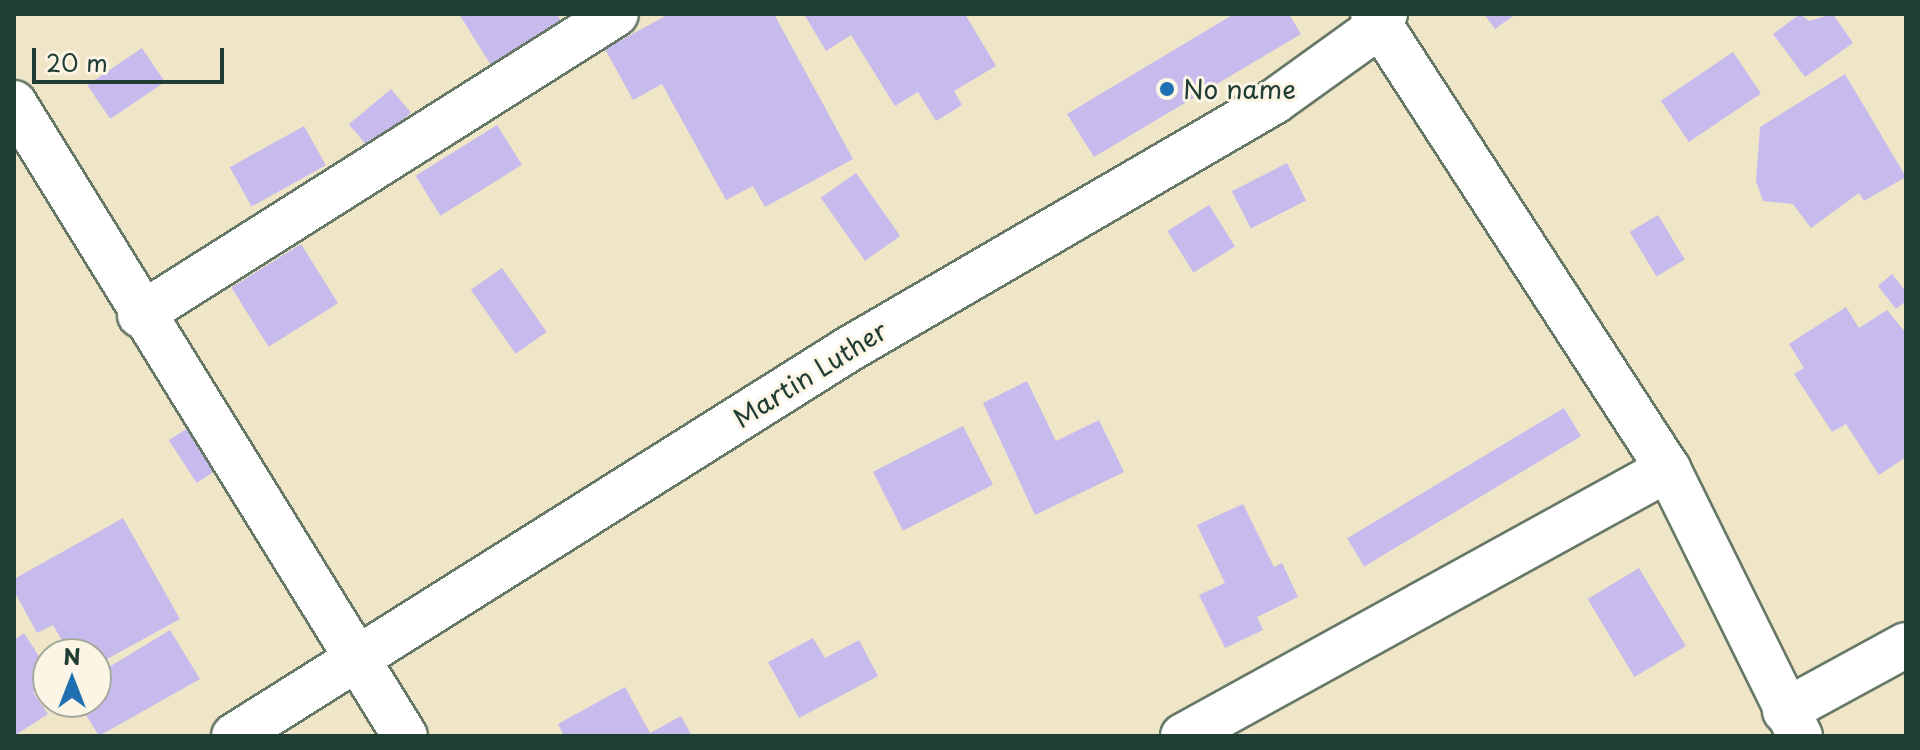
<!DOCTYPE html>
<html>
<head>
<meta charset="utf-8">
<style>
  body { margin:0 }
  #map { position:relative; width:1920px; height:750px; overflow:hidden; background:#efe6c7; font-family:"Playpen Sans",sans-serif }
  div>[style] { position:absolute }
  .building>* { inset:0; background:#c7bbee; transform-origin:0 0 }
  .roads { filter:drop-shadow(2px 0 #687867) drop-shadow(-2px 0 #687867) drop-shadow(0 2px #687867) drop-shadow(0 -2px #687867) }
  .minor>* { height:44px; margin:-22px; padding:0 22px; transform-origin:22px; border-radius:22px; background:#fff }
  .dots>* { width:22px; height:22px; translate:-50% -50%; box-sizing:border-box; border:4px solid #fcf5e5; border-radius:50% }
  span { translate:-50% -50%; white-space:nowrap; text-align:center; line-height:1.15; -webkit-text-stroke:6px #fcf5e5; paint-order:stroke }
  .poi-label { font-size:26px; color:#1f3d34 }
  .left { translate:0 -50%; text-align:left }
  .street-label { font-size:26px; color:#1f3d34 }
  .frame { position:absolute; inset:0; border:16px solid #1f3d34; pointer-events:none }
  .north { position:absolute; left:32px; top:638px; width:80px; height:80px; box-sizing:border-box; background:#fcf5e5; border:2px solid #a4ab9e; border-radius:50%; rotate:0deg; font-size:22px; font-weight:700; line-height:32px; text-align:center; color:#1f3d34 }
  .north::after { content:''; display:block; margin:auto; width:28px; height:36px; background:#1f6fb2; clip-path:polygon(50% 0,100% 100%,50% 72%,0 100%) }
  .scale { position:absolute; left:32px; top:48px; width:192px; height:36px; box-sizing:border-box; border:4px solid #1f3d34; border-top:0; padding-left:10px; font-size:24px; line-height:28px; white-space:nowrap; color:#1f3d34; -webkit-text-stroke:6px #fcf5e5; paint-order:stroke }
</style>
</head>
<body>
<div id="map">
  <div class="building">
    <i style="clip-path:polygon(459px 14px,557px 14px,564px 27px,494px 70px)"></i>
    <i style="clip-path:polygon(669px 14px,774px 14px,853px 159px,765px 207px,753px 186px,726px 200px,662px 84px,633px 100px,605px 49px)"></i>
    <i style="clip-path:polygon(804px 14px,965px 14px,996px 66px,954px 91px,962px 105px,936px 121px,918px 92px,895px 106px,851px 35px,826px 51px)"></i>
    <i style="clip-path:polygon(1234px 14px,1289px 14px,1301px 34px,1094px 157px,1067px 114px)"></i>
    <i style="clip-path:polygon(1484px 14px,1516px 14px,1495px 29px)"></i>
    <i style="clip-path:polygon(1800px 14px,1809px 21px,1833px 14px,1853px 43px,1805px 77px,1773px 34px)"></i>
    <i style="left:142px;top:48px;width:41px;height:66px;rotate:56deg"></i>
    <i style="left:1733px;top:52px;width:50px;height:87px;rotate:56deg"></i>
    <i style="clip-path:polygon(1845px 74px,1906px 177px,1864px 201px,1859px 193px,1811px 228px,1793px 204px,1763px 201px,1756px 181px,1760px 127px)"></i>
    <i style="left:391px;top:89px;width:31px;height:55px;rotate:50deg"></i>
    <i style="left:497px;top:125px;width:47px;height:96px;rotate:58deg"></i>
    <i style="left:304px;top:126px;width:45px;height:85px;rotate:61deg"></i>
    <i style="left:1287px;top:163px;width:42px;height:62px;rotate:63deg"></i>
    <i style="left:856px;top:173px;width:77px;height:43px;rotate:55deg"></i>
    <i style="left:1209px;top:205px;width:49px;height:49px;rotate:58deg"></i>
    <i style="left:1658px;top:215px;width:52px;height:33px;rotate:59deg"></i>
    <i style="left:301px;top:244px;width:70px;height:82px;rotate:58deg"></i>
    <i style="left:502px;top:268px;width:78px;height:38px;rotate:55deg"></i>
    <i style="clip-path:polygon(1892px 274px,1906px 292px,1906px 301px,1896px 309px,1878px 286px)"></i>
    <i style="clip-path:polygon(1846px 307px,1859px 328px,1887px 310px,1906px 333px,1906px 457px,1879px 475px,1846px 424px,1832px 432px,1794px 374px,1804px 368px,1789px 344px)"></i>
    <i style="clip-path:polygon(1027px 381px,1056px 441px,1099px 420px,1124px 472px,1035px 515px,983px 403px)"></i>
    <i style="left:1564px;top:408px;width:33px;height:253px;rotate:59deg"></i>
    <i style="left:194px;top:424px;width:51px;height:30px;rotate:57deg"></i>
    <i style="left:963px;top:426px;width:66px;height:101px;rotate:63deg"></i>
    <i style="clip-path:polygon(1243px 504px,1274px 567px,1282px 563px,1298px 597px,1257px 617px,1263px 630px,1225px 648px,1199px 595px,1225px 583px,1197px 525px)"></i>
    <i style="clip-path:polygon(123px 518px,180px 619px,96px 665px,96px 654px,70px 654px,53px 625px,37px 633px,14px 591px,14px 579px)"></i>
    <i style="left:1639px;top:568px;width:91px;height:60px;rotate:59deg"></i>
    <i style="clip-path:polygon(170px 630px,200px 679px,99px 736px,78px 702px,96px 702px,96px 675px)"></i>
    <i style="clip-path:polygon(24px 633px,48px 670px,48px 681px,33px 692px,48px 714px,14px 736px,14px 640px)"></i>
    <i style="clip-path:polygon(813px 638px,825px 658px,859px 640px,878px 676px,799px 718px,768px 662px)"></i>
    <i style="clip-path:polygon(625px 687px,650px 733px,681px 716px,692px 736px,564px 736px,558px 724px)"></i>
  </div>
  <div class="roads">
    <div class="minor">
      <i style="left:1373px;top:14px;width:542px;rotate:57.04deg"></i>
      <i style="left:1668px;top:469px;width:298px;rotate:63.7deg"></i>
      <i style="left:14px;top:103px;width:744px;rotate:58.3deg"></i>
      <i style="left:140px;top:315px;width:563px;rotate:-32.31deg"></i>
      <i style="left:1785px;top:711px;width:138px;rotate:-28.6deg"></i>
      <i style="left:234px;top:736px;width:727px;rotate:-32.18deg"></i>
      <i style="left:849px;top:349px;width:493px;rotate:-30.2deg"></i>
      <i style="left:1275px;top:101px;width:127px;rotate:-35.7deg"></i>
      <i style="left:1378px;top:27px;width:15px;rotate:-62deg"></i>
      <i style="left:1183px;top:736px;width:554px;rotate:-28.83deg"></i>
    </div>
  </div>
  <div class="dots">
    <i style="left:1167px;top:89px;background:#1f6fb2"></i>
  </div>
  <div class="poi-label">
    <span class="left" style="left:1183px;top:89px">No name</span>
  </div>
  <div class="street-label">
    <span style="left:810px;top:374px;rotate:-32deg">Martin Luther</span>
  </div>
  <div class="frame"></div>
  <div class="north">N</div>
  <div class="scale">20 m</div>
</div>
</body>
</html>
